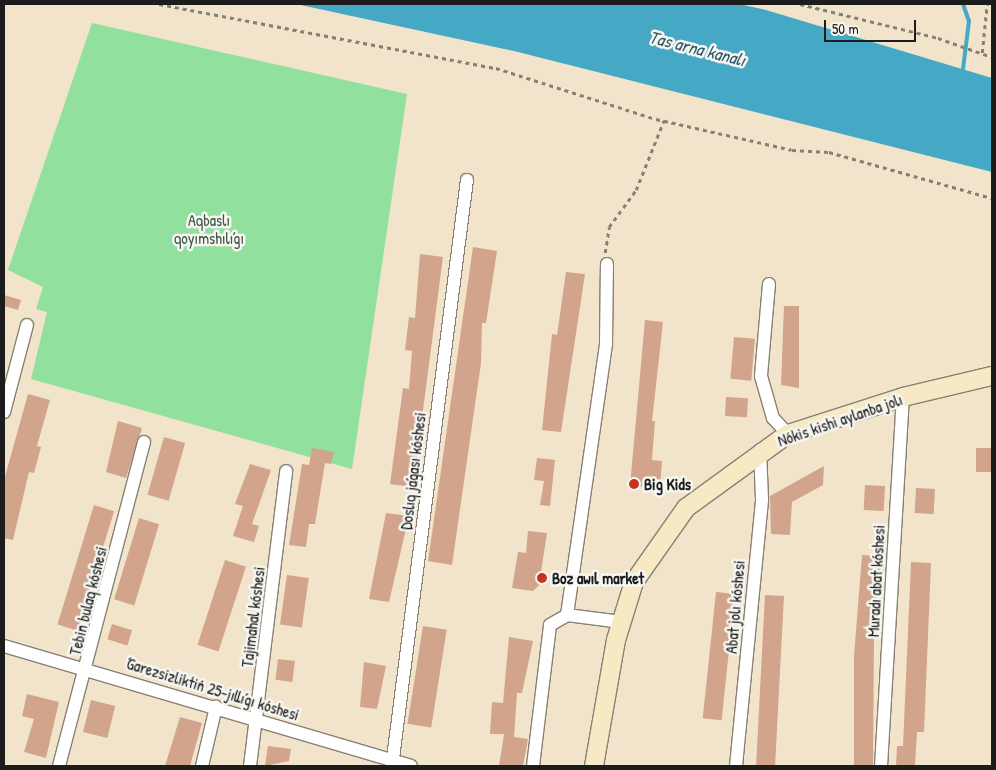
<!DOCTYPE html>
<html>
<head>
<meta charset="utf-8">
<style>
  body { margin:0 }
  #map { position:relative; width:996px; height:770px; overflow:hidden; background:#f2e4cb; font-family:"Patrick Hand",sans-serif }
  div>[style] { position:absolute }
  .green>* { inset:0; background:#92e09d }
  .water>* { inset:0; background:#45a8c5 }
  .stream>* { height:4px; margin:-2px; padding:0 2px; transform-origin:2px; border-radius:2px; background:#45a8c5 }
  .building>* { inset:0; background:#d1a48b; transform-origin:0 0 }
  .path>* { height:2.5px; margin-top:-1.25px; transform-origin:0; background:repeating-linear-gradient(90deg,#878074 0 4px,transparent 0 8px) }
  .roads { filter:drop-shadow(1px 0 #878074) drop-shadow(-1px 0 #878074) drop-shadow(0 1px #878074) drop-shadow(0 -1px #878074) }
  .street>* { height:12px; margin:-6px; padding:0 6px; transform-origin:6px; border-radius:6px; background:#fff }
  .secondary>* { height:18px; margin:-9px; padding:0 9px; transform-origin:9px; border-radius:9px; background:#f7e9c3 }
  .dots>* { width:14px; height:14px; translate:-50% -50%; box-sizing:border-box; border:2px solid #f6f6f2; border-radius:50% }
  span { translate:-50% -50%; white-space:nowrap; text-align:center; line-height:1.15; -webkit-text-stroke:5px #f6f6f2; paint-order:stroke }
  .park-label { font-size:16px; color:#3f5743 }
  .street-label { font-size:16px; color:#1c1c1c }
  .poi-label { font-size:16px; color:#1c1c1c; font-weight:700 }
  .left { translate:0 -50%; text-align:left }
  .water-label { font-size:18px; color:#2e5b68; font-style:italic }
  .frame { position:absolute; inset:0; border:5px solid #1c1c1c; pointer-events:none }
  .scale { position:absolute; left:824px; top:20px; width:92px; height:22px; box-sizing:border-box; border:2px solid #1c1c1c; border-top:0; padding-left:6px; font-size:15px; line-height:18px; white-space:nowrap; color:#1c1c1c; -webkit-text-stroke:4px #f6f6f2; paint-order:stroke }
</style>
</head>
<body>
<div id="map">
  <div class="green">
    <i style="clip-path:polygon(92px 23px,407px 94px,352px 469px,31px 379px,47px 312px,36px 309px,43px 287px,8px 270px)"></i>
  </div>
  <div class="water">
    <i style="clip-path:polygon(296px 4px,739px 4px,766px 10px,992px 78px,992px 172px,514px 51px)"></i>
  </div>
  <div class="stream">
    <i style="left:963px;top:4px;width:18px;rotate:71deg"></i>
    <i style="left:969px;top:21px;width:48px;rotate:97.1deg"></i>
  </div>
  <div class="building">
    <i style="clip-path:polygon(473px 247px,497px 251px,486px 323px,482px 323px,481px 363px,452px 565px,428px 561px)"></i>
    <i style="clip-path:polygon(420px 254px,443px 257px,413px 487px,390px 484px,403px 388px,409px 389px,412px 351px,405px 350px,409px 317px,415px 318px)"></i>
    <i style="clip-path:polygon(566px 272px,585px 274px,561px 432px,542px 430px,552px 334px,557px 335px)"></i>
    <i style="clip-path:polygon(4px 295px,21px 300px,18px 310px,4px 306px)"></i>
    <i style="clip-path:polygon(784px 306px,799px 306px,799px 388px,781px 385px)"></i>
    <i style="clip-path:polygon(645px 320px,663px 322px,652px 421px,655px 421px,652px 460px,662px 461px,660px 488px,630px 486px)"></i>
    <i style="left:734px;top:337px;width:21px;height:42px;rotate:5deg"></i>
    <i style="clip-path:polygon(28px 394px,50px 400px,37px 446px,41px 447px,34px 473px,29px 472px,13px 540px,4px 538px,4px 480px)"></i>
    <i style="left:726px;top:397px;width:22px;height:19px;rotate:3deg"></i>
    <i style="clip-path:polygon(118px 421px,142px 428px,126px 478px,106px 472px)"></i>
    <i style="left:164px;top:437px;width:22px;height:60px;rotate:16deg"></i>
    <i style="clip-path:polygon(312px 448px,334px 452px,331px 464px,325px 463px,315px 524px,309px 524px,306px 547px,289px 545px,302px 464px,309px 465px)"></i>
    <i style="left:976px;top:448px;width:16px;height:24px"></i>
    <i style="clip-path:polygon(537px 458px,555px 460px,550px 506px,540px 505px,544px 481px,534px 480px)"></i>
    <i style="clip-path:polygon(250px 464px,271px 470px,252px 524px,259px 526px,254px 542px,233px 536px,243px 506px,235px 504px)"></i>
    <i style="clip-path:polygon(824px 466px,823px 485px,792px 502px,790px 535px,771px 534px,770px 496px)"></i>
    <i style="left:865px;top:485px;width:20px;height:25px;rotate:3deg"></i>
    <i style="left:916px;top:488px;width:19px;height:25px;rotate:3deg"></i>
    <i style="left:94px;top:505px;width:21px;height:125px;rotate:17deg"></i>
    <i style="clip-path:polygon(386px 513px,409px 516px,389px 602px,369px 599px)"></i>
    <i style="left:139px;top:518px;width:21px;height:85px;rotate:17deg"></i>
    <i style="clip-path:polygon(528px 531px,547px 533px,539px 585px,533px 591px,512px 588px,518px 552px,526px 553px)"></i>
    <i style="clip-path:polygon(862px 555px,881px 556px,874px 633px,873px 766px,854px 766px,854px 656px)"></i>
    <i style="left:225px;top:560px;width:22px;height:89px;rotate:18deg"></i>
    <i style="clip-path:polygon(911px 562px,931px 563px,924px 732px,917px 732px,915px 766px,896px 766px,897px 746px,903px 746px)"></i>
    <i style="left:287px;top:575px;width:22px;height:50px;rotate:8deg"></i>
    <i style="left:716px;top:592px;width:19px;height:127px;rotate:6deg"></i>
    <i style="left:765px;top:595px;width:19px;height:171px;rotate:3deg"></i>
    <i style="left:112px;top:624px;width:21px;height:16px;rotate:17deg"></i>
    <i style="left:423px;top:626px;width:24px;height:99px;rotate:9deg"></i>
    <i style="clip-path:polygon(509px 637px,533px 641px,522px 693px,517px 693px,514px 737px,528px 739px,523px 766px,499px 766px,504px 734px,490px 734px,492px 702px,503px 703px)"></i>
    <i style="left:278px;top:659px;width:17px;height:21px;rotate:7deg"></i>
    <i style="clip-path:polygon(364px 662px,386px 666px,377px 709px,360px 707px)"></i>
    <i style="clip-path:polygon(27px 694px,59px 702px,46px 758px,24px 752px,34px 719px,22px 716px)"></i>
    <i style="left:91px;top:700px;width:25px;height:33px;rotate:14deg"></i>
    <i style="clip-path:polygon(180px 717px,202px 723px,190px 766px,165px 766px)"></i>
    <i style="clip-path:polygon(268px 746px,291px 749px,289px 761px,265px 766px)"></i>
  </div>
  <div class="path">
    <i style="left:159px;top:4px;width:343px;rotate:10.8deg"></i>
    <i style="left:496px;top:68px;width:168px;rotate:17.7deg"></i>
    <i style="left:656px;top:119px;width:139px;rotate:12.8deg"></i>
    <i style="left:792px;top:150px;width:37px;rotate:3deg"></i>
    <i style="left:829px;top:152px;width:169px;rotate:15.8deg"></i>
    <i style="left:800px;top:4px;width:142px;rotate:13.8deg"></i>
    <i style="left:938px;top:38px;width:57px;rotate:19.4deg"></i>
    <i style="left:982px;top:53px;width:49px;rotate:-84.2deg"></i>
    <i style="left:605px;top:253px;width:26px;rotate:-81deg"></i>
    <i style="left:609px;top:227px;width:46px;rotate:-53.9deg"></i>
    <i style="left:636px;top:190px;width:75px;rotate:-68.2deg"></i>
  </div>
  <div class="roads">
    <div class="street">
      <i style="left:769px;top:284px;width:92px;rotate:95deg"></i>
      <i style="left:761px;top:376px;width:44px;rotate:74.1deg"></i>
      <i style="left:773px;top:418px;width:22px;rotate:47deg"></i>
      <i style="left:4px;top:412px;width:90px;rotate:-75.2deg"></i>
      <i style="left:567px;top:615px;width:275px;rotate:-81.8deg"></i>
      <i style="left:606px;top:343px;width:79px;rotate:-89.3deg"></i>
      <i style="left:4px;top:646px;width:424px;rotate:16.4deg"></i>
      <i style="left:59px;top:766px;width:335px;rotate:-75.3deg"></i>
      <i style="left:202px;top:766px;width:61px;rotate:-76.7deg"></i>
      <i style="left:250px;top:766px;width:297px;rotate:-83deg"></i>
      <i style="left:392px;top:766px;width:591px;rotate:-82.71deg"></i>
      <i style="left:533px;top:766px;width:142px;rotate:-83.1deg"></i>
      <i style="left:550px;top:625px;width:20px;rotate:-30deg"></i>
      <i style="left:567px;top:615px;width:55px;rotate:7.3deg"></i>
      <i style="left:736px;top:766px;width:268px;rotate:-84.4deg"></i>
      <i style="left:762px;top:499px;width:49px;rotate:-92.3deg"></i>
      <i style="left:881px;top:766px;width:370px;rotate:-86.6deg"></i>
    </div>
    <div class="secondary">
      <i style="left:594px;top:766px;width:128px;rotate:-80.1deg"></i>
      <i style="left:616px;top:640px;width:61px;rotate:-72.8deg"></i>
      <i style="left:634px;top:582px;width:90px;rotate:-54.9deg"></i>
      <i style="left:686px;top:508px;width:126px;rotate:-36deg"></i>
      <i style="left:788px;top:434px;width:121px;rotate:-17.8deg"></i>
      <i style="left:903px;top:397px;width:91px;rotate:-13.3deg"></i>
    </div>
  </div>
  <div class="dots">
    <i style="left:634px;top:484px;background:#c8321e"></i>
    <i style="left:542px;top:578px;background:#c8321e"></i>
  </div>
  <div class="park-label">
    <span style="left:209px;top:229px">Aqbaslı<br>qoyımshılıǵı</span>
  </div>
  <div class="street-label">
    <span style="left:840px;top:420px;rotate:-19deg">Nókis kishi aylanba jolı</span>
    <span style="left:413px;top:471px;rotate:-83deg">Doslıq jaǵası kóshesi</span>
    <span style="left:876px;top:581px;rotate:-87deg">Muradı abat kóshesi</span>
    <span style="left:88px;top:601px;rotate:-76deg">Tebin bulaq kóshesi</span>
    <span style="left:735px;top:607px;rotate:-85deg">Abat jolı kóshesi</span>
    <span style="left:253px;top:617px;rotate:-83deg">Tajimahal kóshesi</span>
    <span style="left:213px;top:689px;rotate:17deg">Ǵarezsizliktiń 25-jıllıǵı kóshesi</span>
  </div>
  <div class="poi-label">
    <span class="left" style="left:644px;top:484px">Big Kids</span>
    <span class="left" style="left:552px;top:578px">Boz awıl market</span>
  </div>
  <div class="water-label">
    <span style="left:697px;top:49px;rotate:14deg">Tas arna kanalı</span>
  </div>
  <div class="frame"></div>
  <div class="scale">50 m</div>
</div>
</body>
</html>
